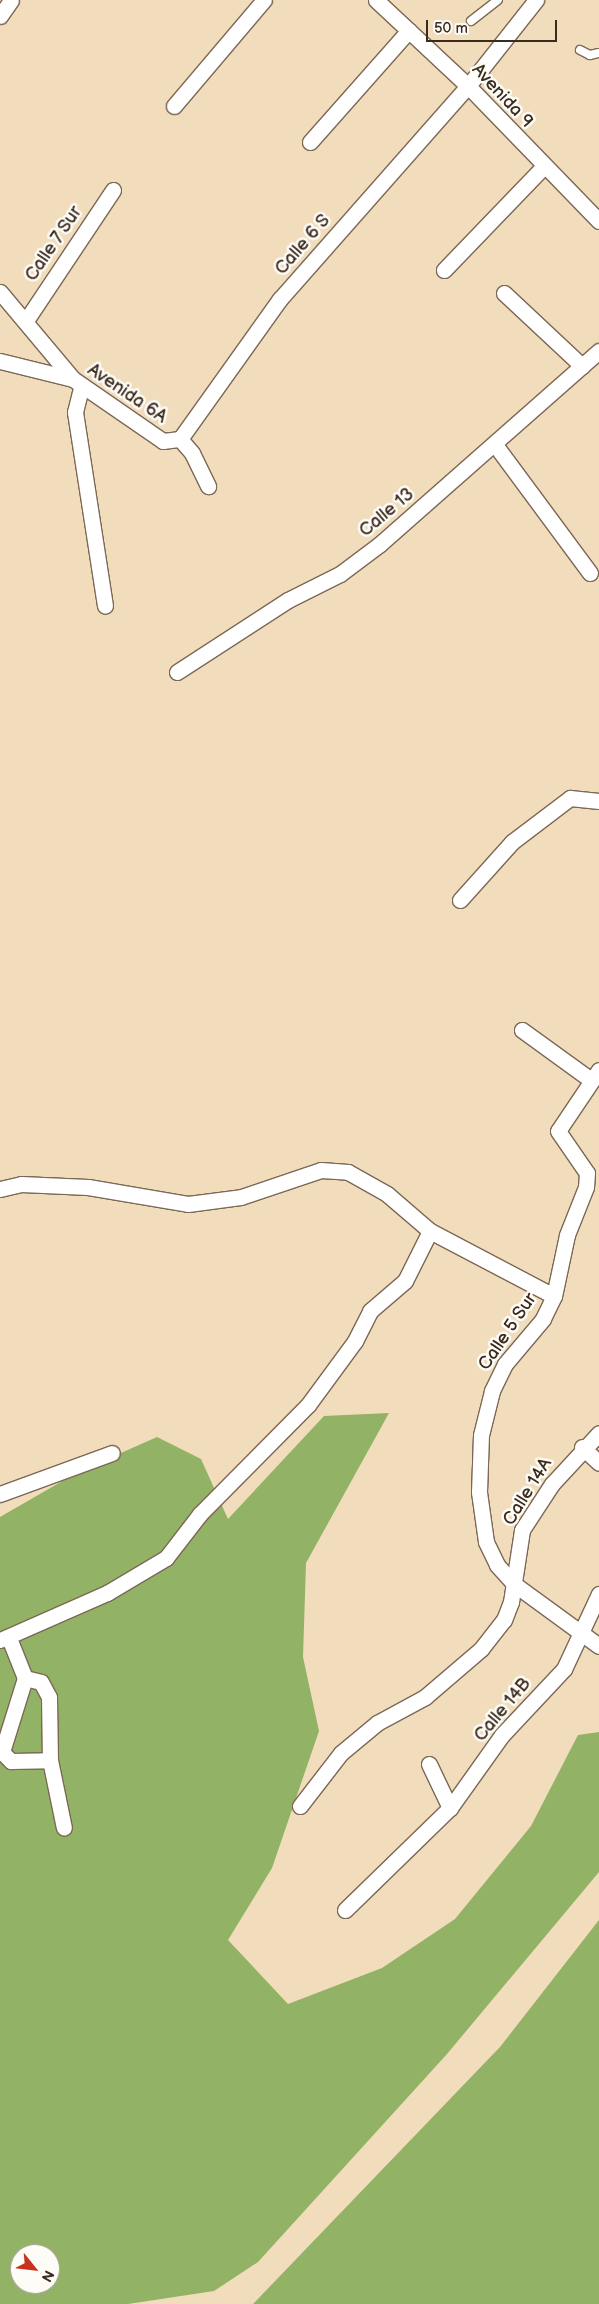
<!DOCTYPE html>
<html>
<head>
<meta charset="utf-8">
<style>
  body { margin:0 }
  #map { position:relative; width:599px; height:2304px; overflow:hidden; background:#f1dcbc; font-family:"Balsamiq Sans",sans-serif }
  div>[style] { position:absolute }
  .forest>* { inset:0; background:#92b265 }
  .roads { filter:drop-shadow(1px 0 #7b6855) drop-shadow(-1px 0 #7b6855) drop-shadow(0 1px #7b6855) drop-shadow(0 -1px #7b6855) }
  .lane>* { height:8px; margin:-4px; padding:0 4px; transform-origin:4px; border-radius:4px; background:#fff }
  .street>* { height:15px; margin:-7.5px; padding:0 7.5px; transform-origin:7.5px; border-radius:7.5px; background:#fff }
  span { translate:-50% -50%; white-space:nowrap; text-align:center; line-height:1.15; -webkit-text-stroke:5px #fdfcf7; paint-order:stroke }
  .street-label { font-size:18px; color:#3b2a1e }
  .north { position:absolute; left:10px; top:2244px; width:50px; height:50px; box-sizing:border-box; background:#fdfcf7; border:1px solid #afa8a0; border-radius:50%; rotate:119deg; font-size:14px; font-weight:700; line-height:20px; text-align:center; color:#3b2a1e }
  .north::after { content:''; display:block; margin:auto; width:18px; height:22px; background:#c8321e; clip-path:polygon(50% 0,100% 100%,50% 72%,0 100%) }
  .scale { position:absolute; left:426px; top:20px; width:131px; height:22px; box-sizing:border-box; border:2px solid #3b2a1e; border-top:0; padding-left:6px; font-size:15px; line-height:18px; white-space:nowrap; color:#3b2a1e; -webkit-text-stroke:4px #fdfcf7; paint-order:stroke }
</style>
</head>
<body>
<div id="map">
  <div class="forest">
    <i style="clip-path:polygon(evenodd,389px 1413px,306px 1563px,303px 1657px,319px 1731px,272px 1868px,228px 1940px,288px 2004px,382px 1968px,455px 1919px,531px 1826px,578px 1735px,599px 1732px,599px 1872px,447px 2054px,258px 2262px,214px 2291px,128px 2304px,0 2304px,0 1517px,78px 1472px,157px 1437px,201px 1459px,228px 1519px,324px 1416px,389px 1413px,20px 2254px,50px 2254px,50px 2284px,20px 2284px,20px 2254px)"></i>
    <i style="clip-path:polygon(599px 1920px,599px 2304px,253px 2304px,500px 2047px)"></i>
  </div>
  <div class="roads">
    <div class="lane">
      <i style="left:471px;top:21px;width:34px;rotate:-38deg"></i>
      <i style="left:580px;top:50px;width:11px;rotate:27deg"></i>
      <i style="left:590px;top:55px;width:9px;rotate:-13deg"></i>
    </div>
    <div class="street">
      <i style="left:376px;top:0;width:126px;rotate:43.1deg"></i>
      <i style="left:468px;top:86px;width:188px;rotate:45.9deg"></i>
      <i style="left:0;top:16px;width:19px;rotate:-55deg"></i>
      <i style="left:174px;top:106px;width:139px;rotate:-49.7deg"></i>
      <i style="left:310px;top:142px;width:149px;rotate:-48.5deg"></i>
      <i style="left:444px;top:270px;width:143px;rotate:-46.1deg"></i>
      <i style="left:0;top:292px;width:114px;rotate:50deg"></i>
      <i style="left:504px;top:293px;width:107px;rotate:43.1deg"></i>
      <i style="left:27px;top:319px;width:155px;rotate:-56.3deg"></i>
      <i style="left:0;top:361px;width:75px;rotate:13.9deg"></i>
      <i style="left:73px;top:379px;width:109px;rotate:34.6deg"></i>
      <i style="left:163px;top:441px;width:17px;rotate:-7deg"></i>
      <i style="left:180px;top:439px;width:18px;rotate:49deg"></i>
      <i style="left:192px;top:453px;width:37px;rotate:64deg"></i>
      <i style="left:81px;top:388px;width:25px;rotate:104deg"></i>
      <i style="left:75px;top:412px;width:196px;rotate:81.2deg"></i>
      <i style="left:180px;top:439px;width:172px;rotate:-54.5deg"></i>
      <i style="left:280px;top:299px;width:284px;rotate:-48.6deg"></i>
      <i style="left:468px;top:86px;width:110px;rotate:-51.7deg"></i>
      <i style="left:496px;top:446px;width:158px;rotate:53.5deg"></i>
      <i style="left:177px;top:672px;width:132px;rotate:-33deg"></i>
      <i style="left:288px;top:600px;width:58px;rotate:-26.6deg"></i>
      <i style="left:340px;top:574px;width:50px;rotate:-36.9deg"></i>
      <i style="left:380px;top:544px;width:292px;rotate:-41.4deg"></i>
      <i style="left:460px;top:900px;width:78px;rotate:-48.1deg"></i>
      <i style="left:512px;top:842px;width:73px;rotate:-37.2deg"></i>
      <i style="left:570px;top:798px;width:29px;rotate:6deg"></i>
      <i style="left:522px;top:1030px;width:85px;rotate:35.9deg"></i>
      <i style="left:599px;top:1070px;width:73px;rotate:123.9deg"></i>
      <i style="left:558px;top:1131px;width:51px;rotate:55.4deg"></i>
      <i style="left:587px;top:1173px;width:14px;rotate:94deg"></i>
      <i style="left:586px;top:1187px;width:52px;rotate:111.6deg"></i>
      <i style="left:567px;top:1235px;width:62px;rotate:102deg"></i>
      <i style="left:554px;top:1296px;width:25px;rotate:116deg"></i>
      <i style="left:543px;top:1319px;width:59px;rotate:130.2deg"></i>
      <i style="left:505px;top:1364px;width:30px;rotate:116deg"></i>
      <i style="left:492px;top:1391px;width:45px;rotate:104deg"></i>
      <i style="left:481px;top:1435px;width:57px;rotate:92deg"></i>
      <i style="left:479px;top:1492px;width:50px;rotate:82deg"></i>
      <i style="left:486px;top:1542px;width:25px;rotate:64deg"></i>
      <i style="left:497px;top:1565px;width:25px;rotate:48deg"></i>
      <i style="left:514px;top:1584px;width:105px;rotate:36.1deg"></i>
      <i style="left:0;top:1189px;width:22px;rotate:-13deg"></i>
      <i style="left:21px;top:1184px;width:67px;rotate:2.6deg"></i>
      <i style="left:88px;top:1187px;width:101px;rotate:9.6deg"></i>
      <i style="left:188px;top:1204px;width:53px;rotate:-7.5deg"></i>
      <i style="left:241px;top:1197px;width:84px;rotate:-18.6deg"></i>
      <i style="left:321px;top:1170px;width:27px;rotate:4deg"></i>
      <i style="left:348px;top:1172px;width:45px;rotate:29.4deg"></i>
      <i style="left:387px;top:1194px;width:57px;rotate:40.7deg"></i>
      <i style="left:430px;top:1231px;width:140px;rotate:27.7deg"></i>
      <i style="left:582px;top:1447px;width:23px;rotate:43deg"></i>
      <i style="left:0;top:1494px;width:119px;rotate:-20.1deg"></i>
      <i style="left:9px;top:1638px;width:43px;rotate:68.2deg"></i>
      <i style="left:25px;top:1678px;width:16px;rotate:14deg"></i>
      <i style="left:41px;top:1682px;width:17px;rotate:62deg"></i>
      <i style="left:49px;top:1697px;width:63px;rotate:89.1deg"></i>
      <i style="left:50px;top:1760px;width:69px;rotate:78.4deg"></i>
      <i style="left:0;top:1640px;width:117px;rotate:-23.7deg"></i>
      <i style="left:107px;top:1593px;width:69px;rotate:-30.7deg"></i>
      <i style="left:166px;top:1558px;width:56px;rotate:-52.3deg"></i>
      <i style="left:200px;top:1514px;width:153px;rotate:-45.3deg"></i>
      <i style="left:308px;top:1405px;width:79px;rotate:-53.7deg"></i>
      <i style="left:355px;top:1341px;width:34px;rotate:-63deg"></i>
      <i style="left:370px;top:1311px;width:46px;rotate:-40.6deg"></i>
      <i style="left:405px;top:1281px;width:56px;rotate:-63.4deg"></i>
      <i style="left:25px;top:1678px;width:77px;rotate:107.3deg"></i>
      <i style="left:2px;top:1752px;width:13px;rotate:45deg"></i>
      <i style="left:11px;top:1761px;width:39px;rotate:-1deg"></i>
      <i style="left:429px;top:1764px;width:49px;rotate:64.5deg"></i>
      <i style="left:300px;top:1806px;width:67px;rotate:-52.3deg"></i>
      <i style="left:341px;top:1753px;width:47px;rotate:-39.8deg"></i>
      <i style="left:377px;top:1723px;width:55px;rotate:-28.4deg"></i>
      <i style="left:425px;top:1697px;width:74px;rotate:-40.6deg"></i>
      <i style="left:481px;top:1649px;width:37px;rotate:-52deg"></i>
      <i style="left:504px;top:1620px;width:19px;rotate:-69deg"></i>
      <i style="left:511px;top:1602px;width:73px;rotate:-81.3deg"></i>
      <i style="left:522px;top:1530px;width:55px;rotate:-56.9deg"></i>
      <i style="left:552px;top:1484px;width:69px;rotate:-47.3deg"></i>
      <i style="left:345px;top:1910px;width:146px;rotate:-44.2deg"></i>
      <i style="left:450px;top:1808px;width:90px;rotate:-54.5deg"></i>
      <i style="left:502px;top:1735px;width:91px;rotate:-46.8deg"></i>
      <i style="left:564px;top:1669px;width:83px;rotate:-65deg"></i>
    </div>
  </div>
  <div class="street-label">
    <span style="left:502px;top:96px;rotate:47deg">Avenida 9</span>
    <span style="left:54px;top:244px;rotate:-56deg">Calle 7 Sur</span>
    <span style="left:303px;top:245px;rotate:-49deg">Calle 6 S</span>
    <span style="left:127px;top:394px;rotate:34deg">Avenida 6A</span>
    <span style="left:387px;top:513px;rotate:-40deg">Calle 13</span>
    <span style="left:508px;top:1332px;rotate:-56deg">Calle 5 Sur</span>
    <span style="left:528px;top:1492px;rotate:-58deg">Calle 14A</span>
    <span style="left:503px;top:1710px;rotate:-50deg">Calle 14B</span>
  </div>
  <div class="north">N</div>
  <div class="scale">50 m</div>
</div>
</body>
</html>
